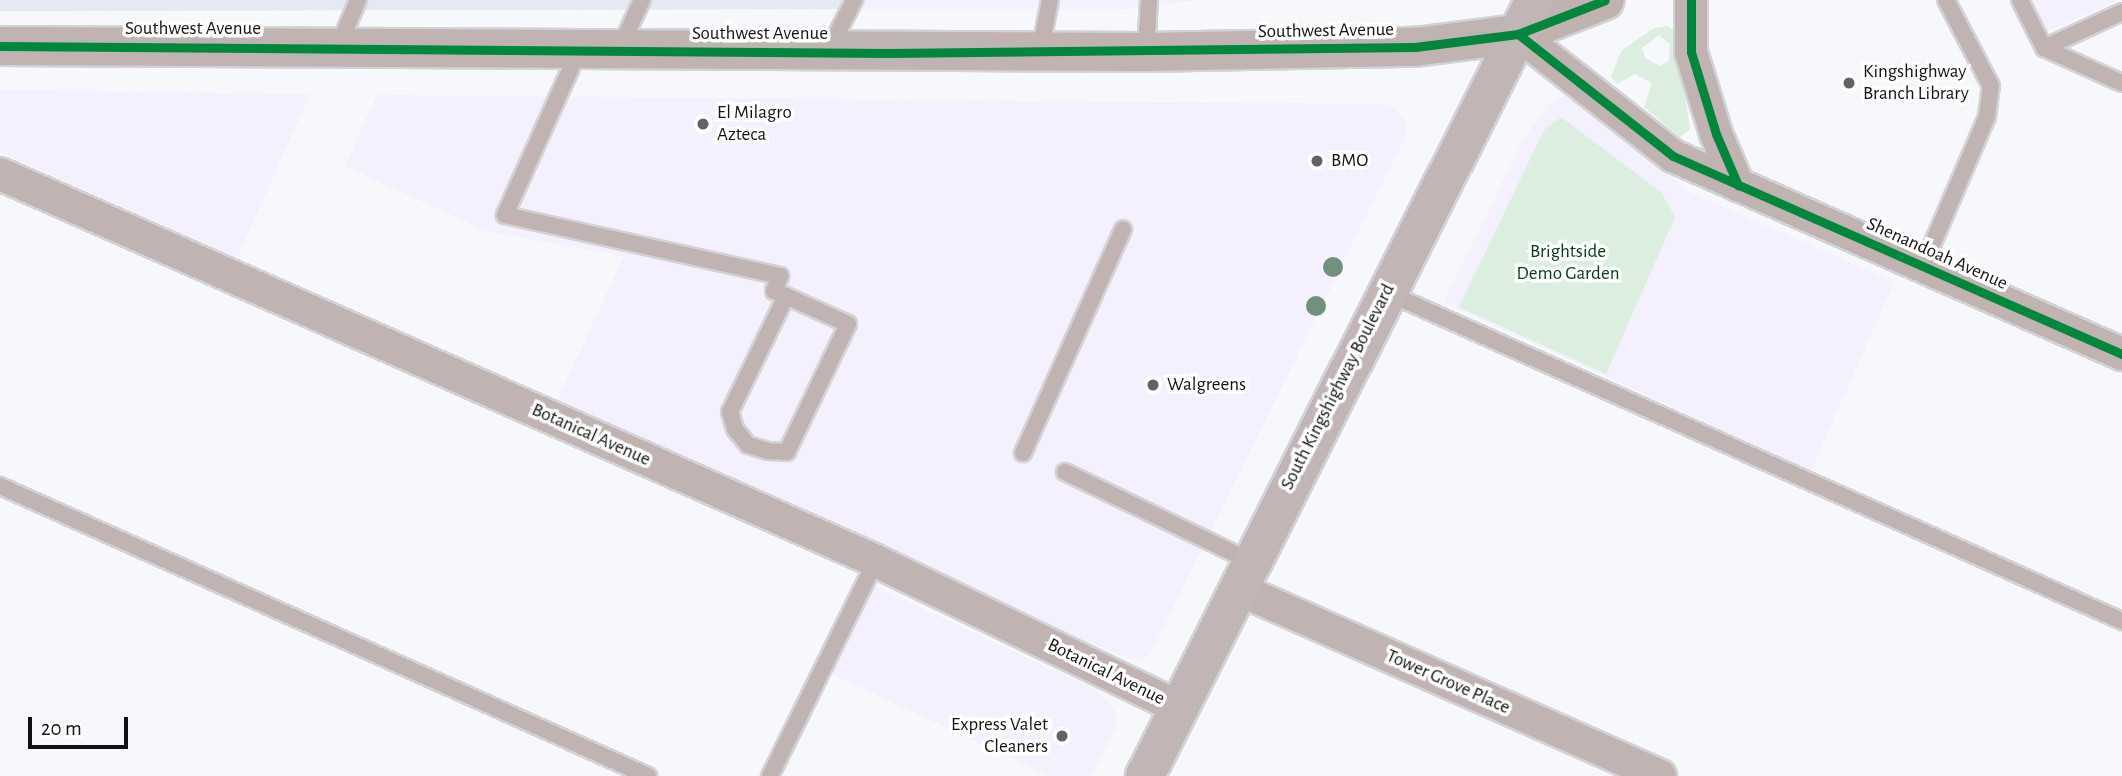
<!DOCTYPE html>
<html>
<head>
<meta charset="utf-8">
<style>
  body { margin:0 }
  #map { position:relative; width:2122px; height:776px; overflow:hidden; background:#f6f8fc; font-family:"Alegreya Sans",sans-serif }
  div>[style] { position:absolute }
  .commercial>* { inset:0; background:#f4f0fd }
  .built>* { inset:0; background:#e4e9f2 }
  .green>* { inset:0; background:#dceee0 }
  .roads { filter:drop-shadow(2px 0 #d2d3d6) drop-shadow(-2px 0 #d2d3d6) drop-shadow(0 2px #d2d3d6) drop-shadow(0 -2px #d2d3d6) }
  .service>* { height:16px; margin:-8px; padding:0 8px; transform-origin:8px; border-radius:8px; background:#c1b3b1 }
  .minor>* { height:32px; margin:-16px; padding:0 16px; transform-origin:16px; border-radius:16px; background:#c1b3b1 }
  .tertiary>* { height:38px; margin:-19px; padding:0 19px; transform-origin:19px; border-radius:19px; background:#c1b3b1 }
  .secondary>* { height:38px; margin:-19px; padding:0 19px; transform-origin:19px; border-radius:19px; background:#c0b2b0 }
  .primary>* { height:38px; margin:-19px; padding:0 19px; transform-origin:19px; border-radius:19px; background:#c2b5b5 }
  .cycleway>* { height:9px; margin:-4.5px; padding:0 4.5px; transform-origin:4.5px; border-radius:4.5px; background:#00873e }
  .trees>* { width:20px; height:20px; margin:-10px; border-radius:50%; background:#72907d }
  .dots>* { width:19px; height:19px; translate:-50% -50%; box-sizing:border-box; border:4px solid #fff; border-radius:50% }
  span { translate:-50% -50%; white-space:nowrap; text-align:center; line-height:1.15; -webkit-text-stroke:7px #fff; paint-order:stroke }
  .street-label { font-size:19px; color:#111214 }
  .poi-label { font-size:19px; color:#111214 }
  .left { translate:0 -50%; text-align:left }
  .right { translate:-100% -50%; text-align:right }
  .park-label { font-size:19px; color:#063a15 }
  .scale { position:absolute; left:28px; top:717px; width:100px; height:32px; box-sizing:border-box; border:4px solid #111214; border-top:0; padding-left:9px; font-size:21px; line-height:24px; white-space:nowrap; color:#111214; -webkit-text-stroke:5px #fff; paint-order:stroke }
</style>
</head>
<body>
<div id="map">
  <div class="commercial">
    <i style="clip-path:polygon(845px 0,1200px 0,1123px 9px,840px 9px)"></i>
    <i style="clip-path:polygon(2032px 0,2119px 0,2047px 31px)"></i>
    <i style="clip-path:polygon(0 90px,310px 94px,237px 258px,0 152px)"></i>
    <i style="clip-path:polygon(377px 95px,1382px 104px,1396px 110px,1406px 122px,1406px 135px,1150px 654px,1142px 659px,1127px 658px,1034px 619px,556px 403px,624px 256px,486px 231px,345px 166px)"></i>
    <i style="clip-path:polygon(1565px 95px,1578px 99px,1689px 192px,1894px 282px,1811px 471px,1444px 302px,1523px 140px,1548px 104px)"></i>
    <i style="clip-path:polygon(872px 585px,1092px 688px,1106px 700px,1116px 713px,1116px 726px,1091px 776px,1050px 776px,828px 672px)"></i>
  </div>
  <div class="built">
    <i style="clip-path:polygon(0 0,845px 0,840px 9px,0 11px)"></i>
  </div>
  <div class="green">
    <i style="clip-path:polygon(evenodd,1667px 26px,1675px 31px,1690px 129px,1680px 137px,1644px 107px,1652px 83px,1635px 74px,1617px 84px,1611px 76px,1622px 50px,1654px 28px,1667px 26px,1659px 35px,1670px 44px,1669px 61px,1660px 66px,1645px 58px,1642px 48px,1659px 35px)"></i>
    <i style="clip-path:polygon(1561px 117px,1661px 192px,1675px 217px,1606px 374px,1459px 307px,1544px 130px)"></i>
  </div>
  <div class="roads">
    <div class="service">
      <i style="left:2020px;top:0;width:54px;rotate:63.4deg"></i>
      <i style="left:2044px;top:48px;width:85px;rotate:24.2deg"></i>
      <i style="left:338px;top:47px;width:51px;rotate:-66.9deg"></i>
      <i style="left:620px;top:48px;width:53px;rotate:-65.4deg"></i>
      <i style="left:830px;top:48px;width:54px;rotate:-63.4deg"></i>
      <i style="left:2044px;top:48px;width:86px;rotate:-24.8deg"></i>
      <i style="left:579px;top:50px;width:181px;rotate:114.2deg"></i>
      <i style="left:505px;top:215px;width:282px;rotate:12.5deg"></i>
      <i style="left:780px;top:276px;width:16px;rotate:112deg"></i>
      <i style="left:774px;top:291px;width:13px;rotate:23deg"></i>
      <i style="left:786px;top:296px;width:68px;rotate:24.3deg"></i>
      <i style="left:848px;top:324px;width:142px;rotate:115.5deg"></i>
      <i style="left:787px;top:452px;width:19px;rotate:-177deg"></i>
      <i style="left:768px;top:451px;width:21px;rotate:-163deg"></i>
      <i style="left:748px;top:445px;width:21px;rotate:-129deg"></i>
      <i style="left:735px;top:429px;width:18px;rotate:-106deg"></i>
      <i style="left:730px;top:412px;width:129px;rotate:-64.2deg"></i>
      <i style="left:1040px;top:52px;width:53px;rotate:-79.1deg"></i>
      <i style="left:1146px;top:52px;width:52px;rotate:-86.7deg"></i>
      <i style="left:1923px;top:266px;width:162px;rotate:-66.8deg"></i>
      <i style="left:1987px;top:117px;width:31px;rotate:-83deg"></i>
      <i style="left:1991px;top:86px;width:97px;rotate:-117.6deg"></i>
      <i style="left:1388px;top:293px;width:804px;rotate:24.08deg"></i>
      <i style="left:1023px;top:453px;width:245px;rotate:-65.9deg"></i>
      <i style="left:1065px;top:472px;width:205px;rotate:25.7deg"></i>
      <i style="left:0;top:486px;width:710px;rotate:24.11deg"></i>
      <i style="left:770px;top:776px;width:240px;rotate:-63.8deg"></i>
    </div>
    <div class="minor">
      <i style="left:1691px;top:0;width:52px;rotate:90deg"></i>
      <i style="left:1691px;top:52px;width:86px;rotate:73deg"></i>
      <i style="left:1716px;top:134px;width:56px;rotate:66.7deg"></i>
      <i style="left:1518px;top:34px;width:197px;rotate:38.2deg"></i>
      <i style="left:1673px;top:156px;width:491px;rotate:23.8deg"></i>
      <i style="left:0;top:174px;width:958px;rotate:23.83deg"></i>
      <i style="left:876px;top:561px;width:335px;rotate:25.8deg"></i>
      <i style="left:1236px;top:588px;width:464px;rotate:23.9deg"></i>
    </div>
    <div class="tertiary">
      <i style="left:0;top:46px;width:1146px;rotate:0.3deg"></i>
      <i style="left:1146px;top:52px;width:269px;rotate:-1.1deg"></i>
      <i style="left:1415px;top:47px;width:104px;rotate:-7.2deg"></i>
    </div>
    <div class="secondary">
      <i style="left:1518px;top:34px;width:93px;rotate:-21.3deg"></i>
    </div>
    <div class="primary">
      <i style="left:1145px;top:776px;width:868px;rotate:-63.32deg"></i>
    </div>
  </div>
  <div class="cycleway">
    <i style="left:1691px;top:0;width:52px;rotate:90deg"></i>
    <i style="left:1691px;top:52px;width:86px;rotate:73deg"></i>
    <i style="left:1716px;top:134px;width:56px;rotate:66.7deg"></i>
    <i style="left:1518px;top:34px;width:197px;rotate:38.2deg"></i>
    <i style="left:1673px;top:156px;width:491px;rotate:23.8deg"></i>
    <i style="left:0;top:46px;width:889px;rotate:0.45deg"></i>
    <i style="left:889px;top:53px;width:526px;rotate:-0.65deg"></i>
    <i style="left:1415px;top:47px;width:104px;rotate:-7.2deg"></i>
    <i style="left:1518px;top:34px;width:93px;rotate:-21.3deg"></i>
  </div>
  <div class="trees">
    <i style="left:1333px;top:267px"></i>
    <i style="left:1316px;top:306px"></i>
  </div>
  <div class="dots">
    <i style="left:1849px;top:83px;background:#616265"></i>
    <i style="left:703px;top:124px;background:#616265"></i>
    <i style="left:1317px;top:161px;background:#616265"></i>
    <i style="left:1153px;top:385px;background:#616265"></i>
    <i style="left:1062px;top:736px;background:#616265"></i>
  </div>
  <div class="street-label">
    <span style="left:193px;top:29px">Southwest Avenue</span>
    <span style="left:1326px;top:31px;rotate:-1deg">Southwest Avenue</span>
    <span style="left:760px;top:34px">Southwest Avenue</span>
    <span style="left:1937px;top:254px;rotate:24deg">Shenandoah Avenue</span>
    <span style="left:1338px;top:387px;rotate:-63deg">South Kingshighway Boulevard</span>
    <span style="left:591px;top:435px;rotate:24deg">Botanical Avenue</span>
    <span style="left:1106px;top:672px;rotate:26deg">Botanical Avenue</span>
    <span style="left:1448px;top:682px;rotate:24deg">Tower Grove Place</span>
  </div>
  <div class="poi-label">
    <span class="left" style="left:1863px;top:83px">Kingshighway<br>Branch Library</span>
    <span class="left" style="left:717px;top:124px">El Milagro<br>Azteca</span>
    <span class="left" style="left:1331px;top:161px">BMO</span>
    <span class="left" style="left:1167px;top:385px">Walgreens</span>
    <span class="right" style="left:1048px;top:736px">Express Valet<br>Cleaners</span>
  </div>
  <div class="park-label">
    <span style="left:1568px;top:263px">Brightside<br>Demo Garden</span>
  </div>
  <div class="scale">20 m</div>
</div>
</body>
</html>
